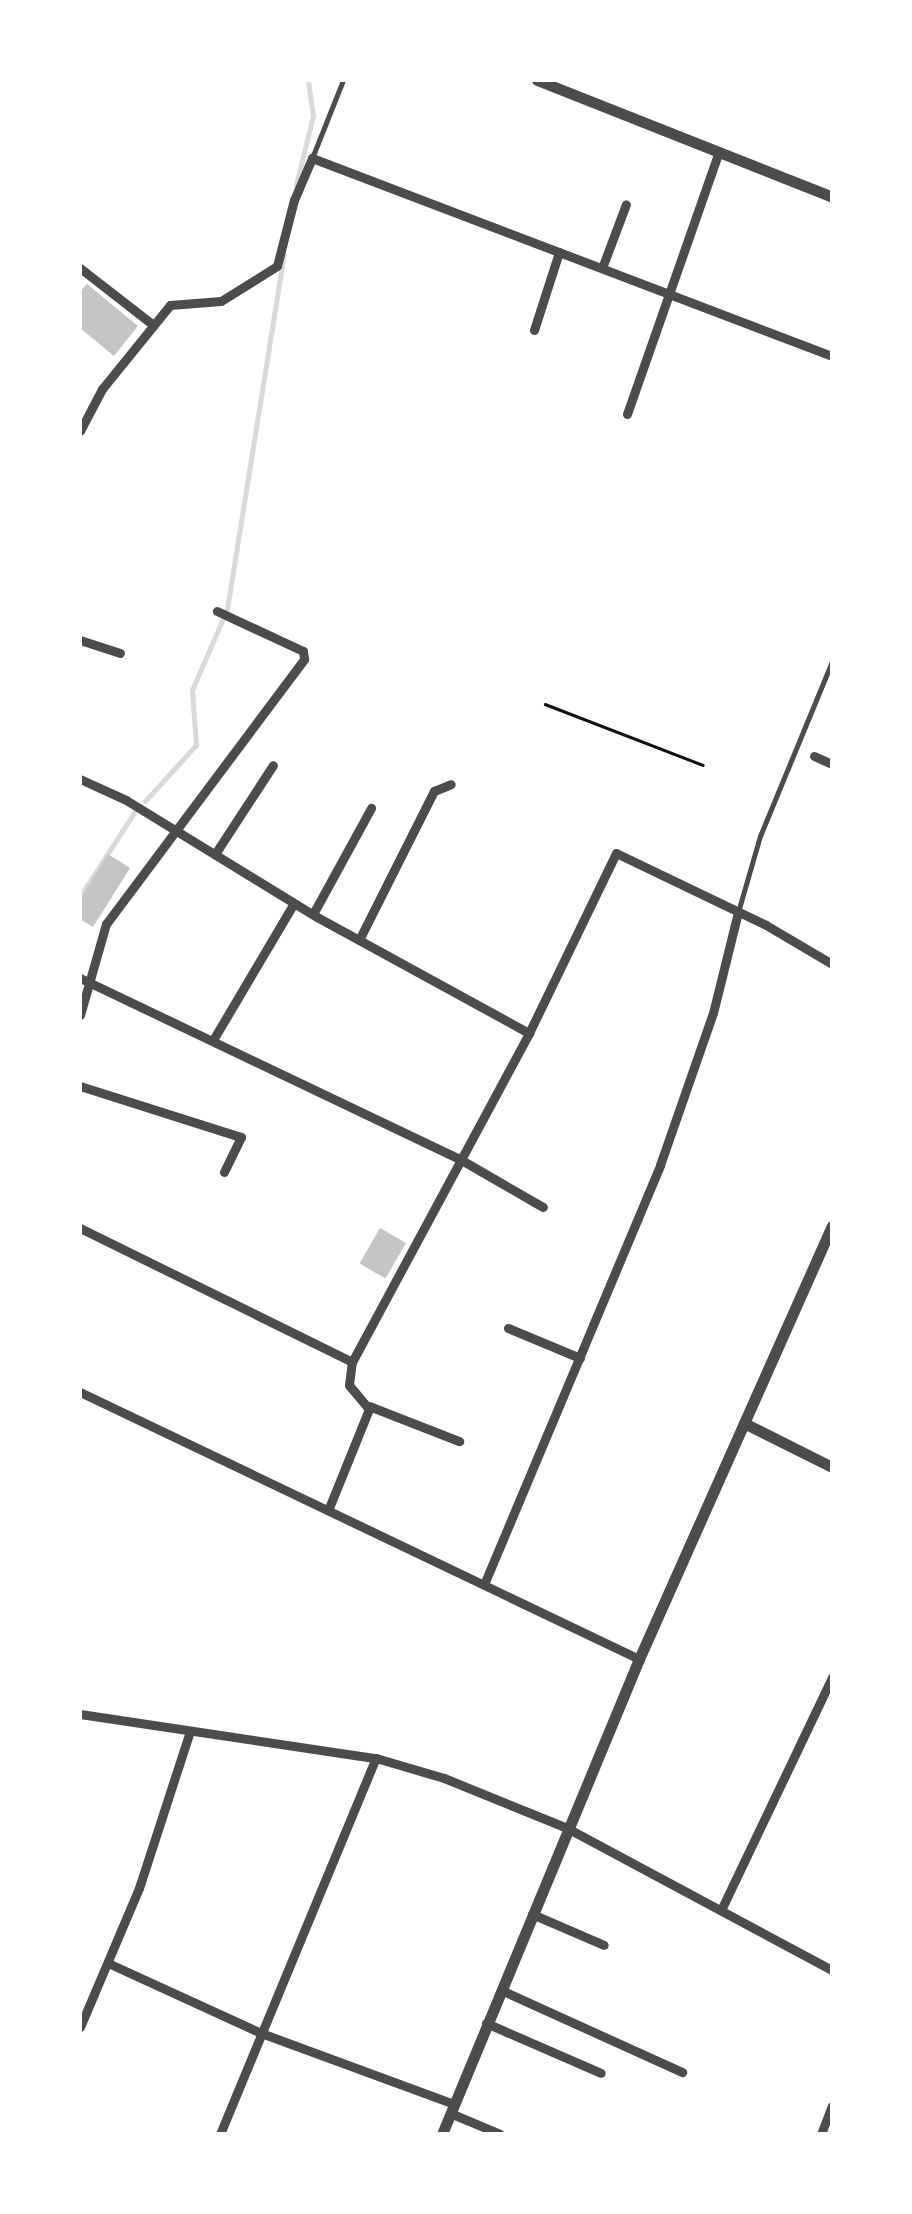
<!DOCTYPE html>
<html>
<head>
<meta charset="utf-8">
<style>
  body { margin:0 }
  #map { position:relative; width:912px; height:2214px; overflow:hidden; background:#fff; font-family:Lato,sans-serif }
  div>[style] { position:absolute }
  .stream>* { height:5px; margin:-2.5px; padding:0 2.5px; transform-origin:2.5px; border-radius:2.5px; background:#d9d9d9 }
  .building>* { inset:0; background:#c4c4c4; transform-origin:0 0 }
  .path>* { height:2.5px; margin:-1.25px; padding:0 1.25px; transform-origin:1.25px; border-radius:1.25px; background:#111 }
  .service>* { height:5px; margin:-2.5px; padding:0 2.5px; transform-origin:2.5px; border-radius:2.5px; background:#4c4c4c }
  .minor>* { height:9px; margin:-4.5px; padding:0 4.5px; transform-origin:4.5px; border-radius:4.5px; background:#4c4c4c }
  .tertiary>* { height:11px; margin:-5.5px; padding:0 5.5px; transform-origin:5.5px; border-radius:5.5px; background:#4c4c4c }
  span { translate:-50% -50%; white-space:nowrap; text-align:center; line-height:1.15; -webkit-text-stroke:9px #fff; paint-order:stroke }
  .frame { position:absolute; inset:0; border:82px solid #fff; pointer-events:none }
</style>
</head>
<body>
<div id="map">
  <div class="stream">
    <i style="left:296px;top:185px;width:71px;rotate:-76.2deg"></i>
    <i style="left:313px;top:116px;width:36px;rotate:-98deg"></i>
    <i style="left:145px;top:801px;width:76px;rotate:-47.7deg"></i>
    <i style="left:196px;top:745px;width:55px;rotate:-94.2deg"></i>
    <i style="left:192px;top:690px;width:88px;rotate:-66.6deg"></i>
    <i style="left:227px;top:609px;width:359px;rotate:-80.9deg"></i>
    <i style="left:80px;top:896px;width:99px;rotate:-57deg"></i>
  </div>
  <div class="building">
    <i style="clip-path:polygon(87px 284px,138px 326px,114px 356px,80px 328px,80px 292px)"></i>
    <i style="clip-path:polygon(108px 854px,130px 868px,93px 927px,80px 919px,80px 899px)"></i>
    <i style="left:380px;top:1228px;width:30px;height:41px;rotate:30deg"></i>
  </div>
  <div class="path">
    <i style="left:545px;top:704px;width:169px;rotate:21.1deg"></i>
  </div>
  <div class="service">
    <i style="left:312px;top:158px;width:84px;rotate:-68.3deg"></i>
    <i style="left:738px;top:912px;width:79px;rotate:-73.9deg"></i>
    <i style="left:760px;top:836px;width:189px;rotate:-67.6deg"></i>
  </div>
  <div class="minor">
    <i style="left:80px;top:268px;width:91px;rotate:37.9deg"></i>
    <i style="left:602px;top:268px;width:68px;rotate:-69.4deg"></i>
    <i style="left:534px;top:330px;width:82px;rotate:-72.2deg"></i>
    <i style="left:627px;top:414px;width:278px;rotate:-70.7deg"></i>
    <i style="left:80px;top:431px;width:47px;rotate:-62.4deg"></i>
    <i style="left:102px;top:389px;width:108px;rotate:-51deg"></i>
    <i style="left:170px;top:305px;width:51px;rotate:-4.5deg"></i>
    <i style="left:221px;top:301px;width:66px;rotate:-32deg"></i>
    <i style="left:277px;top:266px;width:68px;rotate:-75.6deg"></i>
    <i style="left:294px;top:200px;width:46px;rotate:-66.8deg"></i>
    <i style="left:312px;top:158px;width:556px;rotate:20.85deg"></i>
    <i style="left:80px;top:640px;width:42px;rotate:18deg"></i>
    <i style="left:814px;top:756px;width:20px;rotate:24deg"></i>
    <i style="left:80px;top:779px;width:51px;rotate:24.5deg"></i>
    <i style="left:126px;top:800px;width:224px;rotate:31.5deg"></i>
    <i style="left:317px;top:917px;width:242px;rotate:28.7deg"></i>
    <i style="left:215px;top:854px;width:106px;rotate:-56.9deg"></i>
    <i style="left:313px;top:914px;width:121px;rotate:-61.3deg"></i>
    <i style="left:359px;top:940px;width:167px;rotate:-63.3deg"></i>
    <i style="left:434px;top:791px;width:18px;rotate:-22deg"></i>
    <i style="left:80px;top:978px;width:419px;rotate:25.5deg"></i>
    <i style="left:458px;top:1158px;width:98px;rotate:30deg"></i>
    <i style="left:80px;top:1015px;width:95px;rotate:-74.1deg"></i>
    <i style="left:106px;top:924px;width:331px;rotate:-53.2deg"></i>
    <i style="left:304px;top:659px;width:8px;rotate:-97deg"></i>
    <i style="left:303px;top:651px;width:95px;rotate:-155.1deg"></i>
    <i style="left:213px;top:1040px;width:159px;rotate:-59.4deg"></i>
    <i style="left:80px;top:1086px;width:169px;rotate:17.6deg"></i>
    <i style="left:241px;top:1137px;width:39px;rotate:116deg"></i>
    <i style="left:80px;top:1228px;width:303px;rotate:26.2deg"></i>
    <i style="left:508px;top:1328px;width:78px;rotate:22.6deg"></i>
    <i style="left:80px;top:1392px;width:619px;rotate:25.53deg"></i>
    <i style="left:369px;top:1406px;width:97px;rotate:21.3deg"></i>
    <i style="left:329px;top:1508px;width:107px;rotate:-68deg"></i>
    <i style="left:369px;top:1409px;width:31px;rotate:-130deg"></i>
    <i style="left:349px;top:1385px;width:23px;rotate:-83deg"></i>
    <i style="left:352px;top:1362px;width:374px;rotate:-61.7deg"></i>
    <i style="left:529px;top:1033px;width:200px;rotate:-64.2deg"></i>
    <i style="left:616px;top:853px;width:166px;rotate:25.6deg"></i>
    <i style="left:766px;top:925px;width:77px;rotate:30.6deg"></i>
    <i style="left:485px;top:1582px;width:452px;rotate:-67.2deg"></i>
    <i style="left:660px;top:1165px;width:161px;rotate:-70.8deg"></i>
    <i style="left:713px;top:1013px;width:104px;rotate:-76.1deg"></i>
    <i style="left:80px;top:1714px;width:299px;rotate:8.5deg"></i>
    <i style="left:376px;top:1758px;width:71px;rotate:16.4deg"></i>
    <i style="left:444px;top:1778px;width:133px;rotate:22.1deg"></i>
    <i style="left:567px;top:1828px;width:301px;rotate:28.2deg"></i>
    <i style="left:721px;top:1910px;width:258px;rotate:-64.5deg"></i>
    <i style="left:532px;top:1914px;width:78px;rotate:23.3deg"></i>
    <i style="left:108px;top:1963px;width:168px;rotate:24.6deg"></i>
    <i style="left:261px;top:2033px;width:206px;rotate:20.2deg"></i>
    <i style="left:501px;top:1990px;width:199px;rotate:24.4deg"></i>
    <i style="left:486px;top:2023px;width:125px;rotate:23.5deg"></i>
    <i style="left:80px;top:2027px;width:151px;rotate:-67deg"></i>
    <i style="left:139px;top:1888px;width:165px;rotate:-72deg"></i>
    <i style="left:450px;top:2113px;width:54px;rotate:22.8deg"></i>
    <i style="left:220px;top:2134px;width:407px;rotate:-67.5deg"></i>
    <i style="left:821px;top:2134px;width:30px;rotate:-69deg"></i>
  </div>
  <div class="tertiary">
    <i style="left:537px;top:80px;width:317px;rotate:21.6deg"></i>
    <i style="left:744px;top:1423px;width:98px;rotate:26.6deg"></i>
    <i style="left:442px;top:2134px;width:514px;rotate:-67.47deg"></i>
    <i style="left:639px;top:1659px;width:474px;rotate:-66deg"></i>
  </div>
  <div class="frame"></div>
</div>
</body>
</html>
